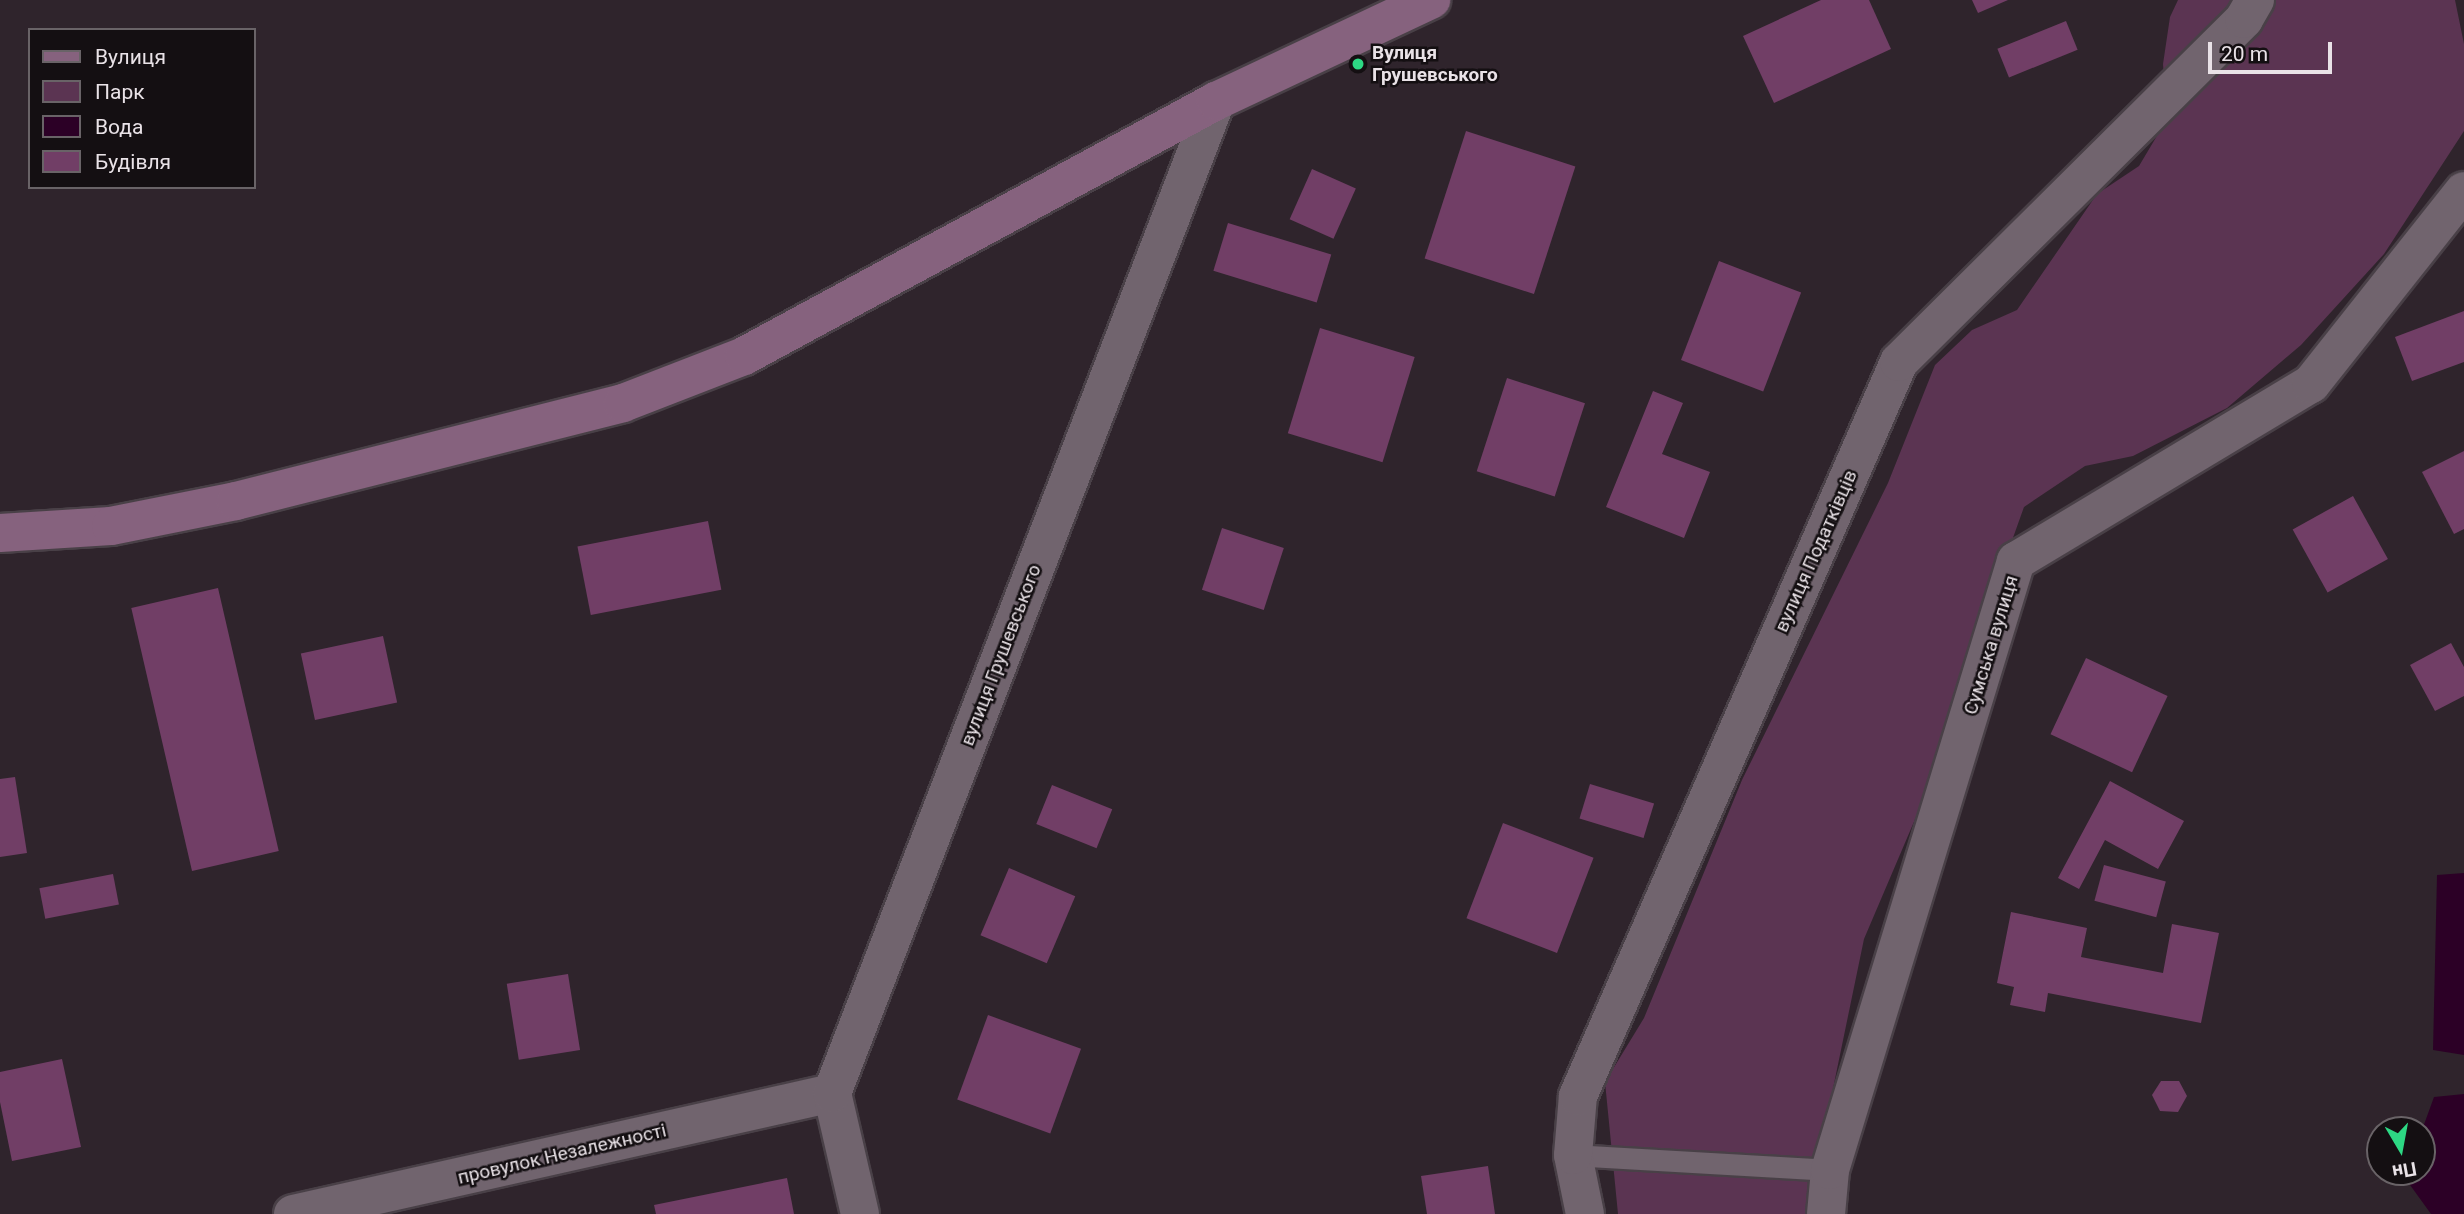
<!DOCTYPE html>
<html>
<head>
<meta charset="utf-8">
<style>
  body { margin:0 }
  #map { position:relative; width:2464px; height:1214px; overflow:hidden; background:#2f242c; font-family:Roboto,sans-serif }
  div>[style] { position:absolute }
  .green>* { inset:0; background:#5b3452 }
  .water>* { inset:0; background:#2c0026 }
  .building>* { inset:0; background:#713e66; transform-origin:0 0 }
  .roads { filter:drop-shadow(2px 0 #494047) drop-shadow(-2px 0 #494047) drop-shadow(0 2px #494047) drop-shadow(0 -2px #494047) }
  .lane>* { height:21px; margin:-10.5px; padding:0 10.5px; transform-origin:10.5px; border-radius:10.5px; background:#71646e }
  .street>* { height:38px; margin:-19px; padding:0 19px; transform-origin:19px; border-radius:19px; background:#71646e }
  .secondary>* { height:38px; margin:-19px; padding:0 19px; transform-origin:19px; border-radius:19px; background:#86627e }
  .dots>* { width:19px; height:19px; translate:-50% -50%; box-sizing:border-box; border:4px solid #140f12; border-radius:50% }
  span { translate:-50% -50%; white-space:nowrap; text-align:center; line-height:1.15; -webkit-text-stroke:5px #140f12; paint-order:stroke }
  .poi-label { font-size:19px; color:#e9e2e7; font-weight:700 }
  .left { translate:0 -50%; text-align:left }
  .street-label { font-size:19px; color:#e9e2e7 }
  .legend { position:absolute; left:28px; top:28px; width:228px; height:161px; box-sizing:border-box; background:#140f12; border:2px solid #696367; margin:0; padding:9px 12px; list-style:none; font-size:21px; color:#e9e2e7 }
  .legend li { display:flex; align-items:center; gap:14px; height:35px }
  .legend b { width:35px; border:2px solid #696367 }
  .north { position:absolute; left:2366px; top:1116px; width:70px; height:70px; box-sizing:border-box; background:#140f12; border:2px solid #696367; border-radius:50%; rotate:170deg; font-size:19px; font-weight:700; line-height:28px; text-align:center; color:#e9e2e7 }
  .north::after { content:''; display:block; margin:auto; width:24px; height:32px; background:#2dd884; clip-path:polygon(50% 0,100% 100%,50% 72%,0 100%) }
  .scale { position:absolute; left:2208px; top:42px; width:124px; height:32px; box-sizing:border-box; border:4px solid #e9e2e7; border-top:0; padding-left:9px; font-size:21px; line-height:24px; white-space:nowrap; color:#e9e2e7; -webkit-text-stroke:5px #140f12; paint-order:stroke }
</style>
</head>
<body>
<div id="map">
  <div class="green">
    <i style="clip-path:polygon(2178px 0,2455px 0,2464px 44px,2464px 131px,2384px 254px,2301px 345px,2227px 408px,2133px 456px,2085px 466px,2024px 507px,1955px 700px,1945px 749px,1864px 939px,1807px 1214px,1618px 1214px,1605px 1082px,1644px 1018px,1742px 780px,1888px 483px,1935px 365px,1972px 330px,2017px 310px,2097px 194px,2139px 166px,2167px 119px,2163px 64px,2170px 17px)"></i>
  </div>
  <div class="water">
    <i style="clip-path:polygon(2464px 873px,2464px 1055px,2433px 1050px,2437px 875px)"></i>
    <i style="clip-path:polygon(2464px 1094px,2464px 1214px,2431px 1214px,2405px 1178px,2407px 1172px,2422px 1172px,2422px 1130px,2434px 1097px)"></i>
  </div>
  <div class="building">
    <i style="clip-path:polygon(1821px 0,1869px 0,1891px 49px,1774px 103px,1743px 36px)"></i>
    <i style="clip-path:polygon(1972px 0,2008px 0,1978px 13px)"></i>
    <i style="left:2066px;top:21px;width:31px;height:74px;rotate:68deg"></i>
    <i style="left:1466px;top:131px;width:115px;height:134px;rotate:18deg"></i>
    <i style="left:1312px;top:169px;width:48px;height:55px;rotate:24deg"></i>
    <i style="left:1228px;top:223px;width:108px;height:50px;rotate:17deg"></i>
    <i style="left:1719px;top:261px;width:88px;height:106px;rotate:21deg"></i>
    <i style="clip-path:polygon(2464px 311px,2464px 362px,2412px 381px,2395px 337px)"></i>
    <i style="left:1320px;top:328px;width:99px;height:110px;rotate:17deg"></i>
    <i style="left:1507px;top:378px;width:82px;height:98px;rotate:18deg"></i>
    <i style="clip-path:polygon(1653px 391px,1683px 403px,1662px 454px,1710px 472px,1684px 538px,1606px 507px)"></i>
    <i style="clip-path:polygon(2464px 451px,2464px 529px,2454px 534px,2422px 472px)"></i>
    <i style="left:2353px;top:496px;width:72px;height:69px;rotate:61deg"></i>
    <i style="left:708px;top:521px;width:70px;height:133px;rotate:79deg"></i>
    <i style="left:1222px;top:528px;width:65px;height:65px;rotate:18deg"></i>
    <i style="left:218px;top:588px;width:270px;height:89px;rotate:77deg"></i>
    <i style="left:383px;top:636px;width:68px;height:84px;rotate:78deg"></i>
    <i style="clip-path:polygon(2451px 643px,2464px 667px,2464px 696px,2435px 711px,2410px 665px)"></i>
    <i style="left:2086px;top:658px;width:90px;height:84px;rotate:25deg"></i>
    <i style="clip-path:polygon(15px 777px,27px 853px,0 857px,0 779px)"></i>
    <i style="clip-path:polygon(2110px 781px,2184px 821px,2158px 869px,2105px 840px,2079px 889px,2058px 878px)"></i>
    <i style="left:1590px;top:784px;width:67px;height:36px;rotate:17deg"></i>
    <i style="left:1052px;top:785px;width:65px;height:42px;rotate:22deg"></i>
    <i style="left:1503px;top:823px;width:97px;height:102px;rotate:21deg"></i>
    <i style="left:2104px;top:865px;width:64px;height:37px;rotate:15deg"></i>
    <i style="left:1009px;top:868px;width:72px;height:73px;rotate:23deg"></i>
    <i style="left:113px;top:874px;width:31px;height:75px;rotate:79deg"></i>
    <i style="clip-path:polygon(2011px 912px,2087px 928px,2081px 957px,2163px 973px,2172px 924px,2219px 933px,2201px 1023px,2048px 993px,2045px 1012px,2010px 1005px,2014px 987px,1997px 983px)"></i>
    <i style="left:568px;top:974px;width:77px;height:62px;rotate:81deg"></i>
    <i style="left:988px;top:1015px;width:99px;height:90px;rotate:20deg"></i>
    <i style="clip-path:polygon(62px 1059px,81px 1147px,12px 1161px,0 1102px,0 1072px)"></i>
    <i style="clip-path:polygon(2161px 1081px,2179px 1081px,2187px 1096px,2178px 1112px,2160px 1111px,2152px 1095px)"></i>
    <i style="clip-path:polygon(1488px 1166px,1495px 1214px,1427px 1214px,1421px 1176px)"></i>
    <i style="clip-path:polygon(787px 1178px,794px 1214px,656px 1214px,654px 1205px)"></i>
  </div>
  <div class="roads">
    <div class="lane">
      <i style="left:1573px;top:1155px;width:257px;rotate:3.3deg"></i>
    </div>
    <div class="street">
      <i style="left:293px;top:1214px;width:552px;rotate:-12.65deg"></i>
      <i style="left:860px;top:1214px;width:124px;rotate:-103deg"></i>
      <i style="left:832px;top:1093px;width:1064px;rotate:-68.84deg"></i>
      <i style="left:1585px;top:1214px;width:60px;rotate:-101.5deg"></i>
      <i style="left:1573px;top:1155px;width:59px;rotate:-85.2deg"></i>
      <i style="left:1578px;top:1096px;width:801px;rotate:-66.38deg"></i>
      <i style="left:1899px;top:362px;width:486px;rotate:-44.8deg"></i>
      <i style="left:2244px;top:19px;width:22px;rotate:-60deg"></i>
      <i style="left:1826px;top:1214px;width:44px;rotate:-84.8deg"></i>
      <i style="left:1830px;top:1170px;width:637px;rotate:-73.02deg"></i>
      <i style="left:2016px;top:561px;width:344px;rotate:-31deg"></i>
      <i style="left:2311px;top:384px;width:246px;rotate:-51.6deg"></i>
    </div>
    <div class="secondary">
      <i style="left:0;top:533px;width:111px;rotate:-3.6deg"></i>
      <i style="left:111px;top:526px;width:127px;rotate:-11.3deg"></i>
      <i style="left:236px;top:501px;width:399px;rotate:-14.2deg"></i>
      <i style="left:623px;top:403px;width:130px;rotate:-21.2deg"></i>
      <i style="left:744px;top:356px;width:536px;rotate:-28.38deg"></i>
      <i style="left:1216px;top:101px;width:238px;rotate:-25.2deg"></i>
    </div>
  </div>
  <div class="dots">
    <i style="left:1358px;top:64px;background:#2dd884"></i>
  </div>
  <div class="poi-label">
    <span class="left" style="left:1372px;top:64px">Вулиця<br>Грушевського</span>
  </div>
  <div class="street-label">
    <span style="left:1816px;top:551px;rotate:-66deg">вулиця Податківців</span>
    <span style="left:1991px;top:645px;rotate:-73deg">Сумська вулиця</span>
    <span style="left:1001px;top:655px;rotate:-69deg">вулиця Грушевського</span>
    <span style="left:562px;top:1154px;rotate:-13deg">провулок Незалежності</span>
  </div>
  <ul class="legend">
  <li><b style="height:9px;background:#86627e"></b>Вулиця</li>
  <li><b style="height:19px;background:#5b3452"></b>Парк</li>
  <li><b style="height:19px;background:#2c0026"></b>Вода</li>
  <li><b style="height:19px;background:#713e66"></b>Будівля</li>
  </ul>
  <div class="north">Пн</div>
  <div class="scale">20 m</div>
</div>
</body>
</html>
